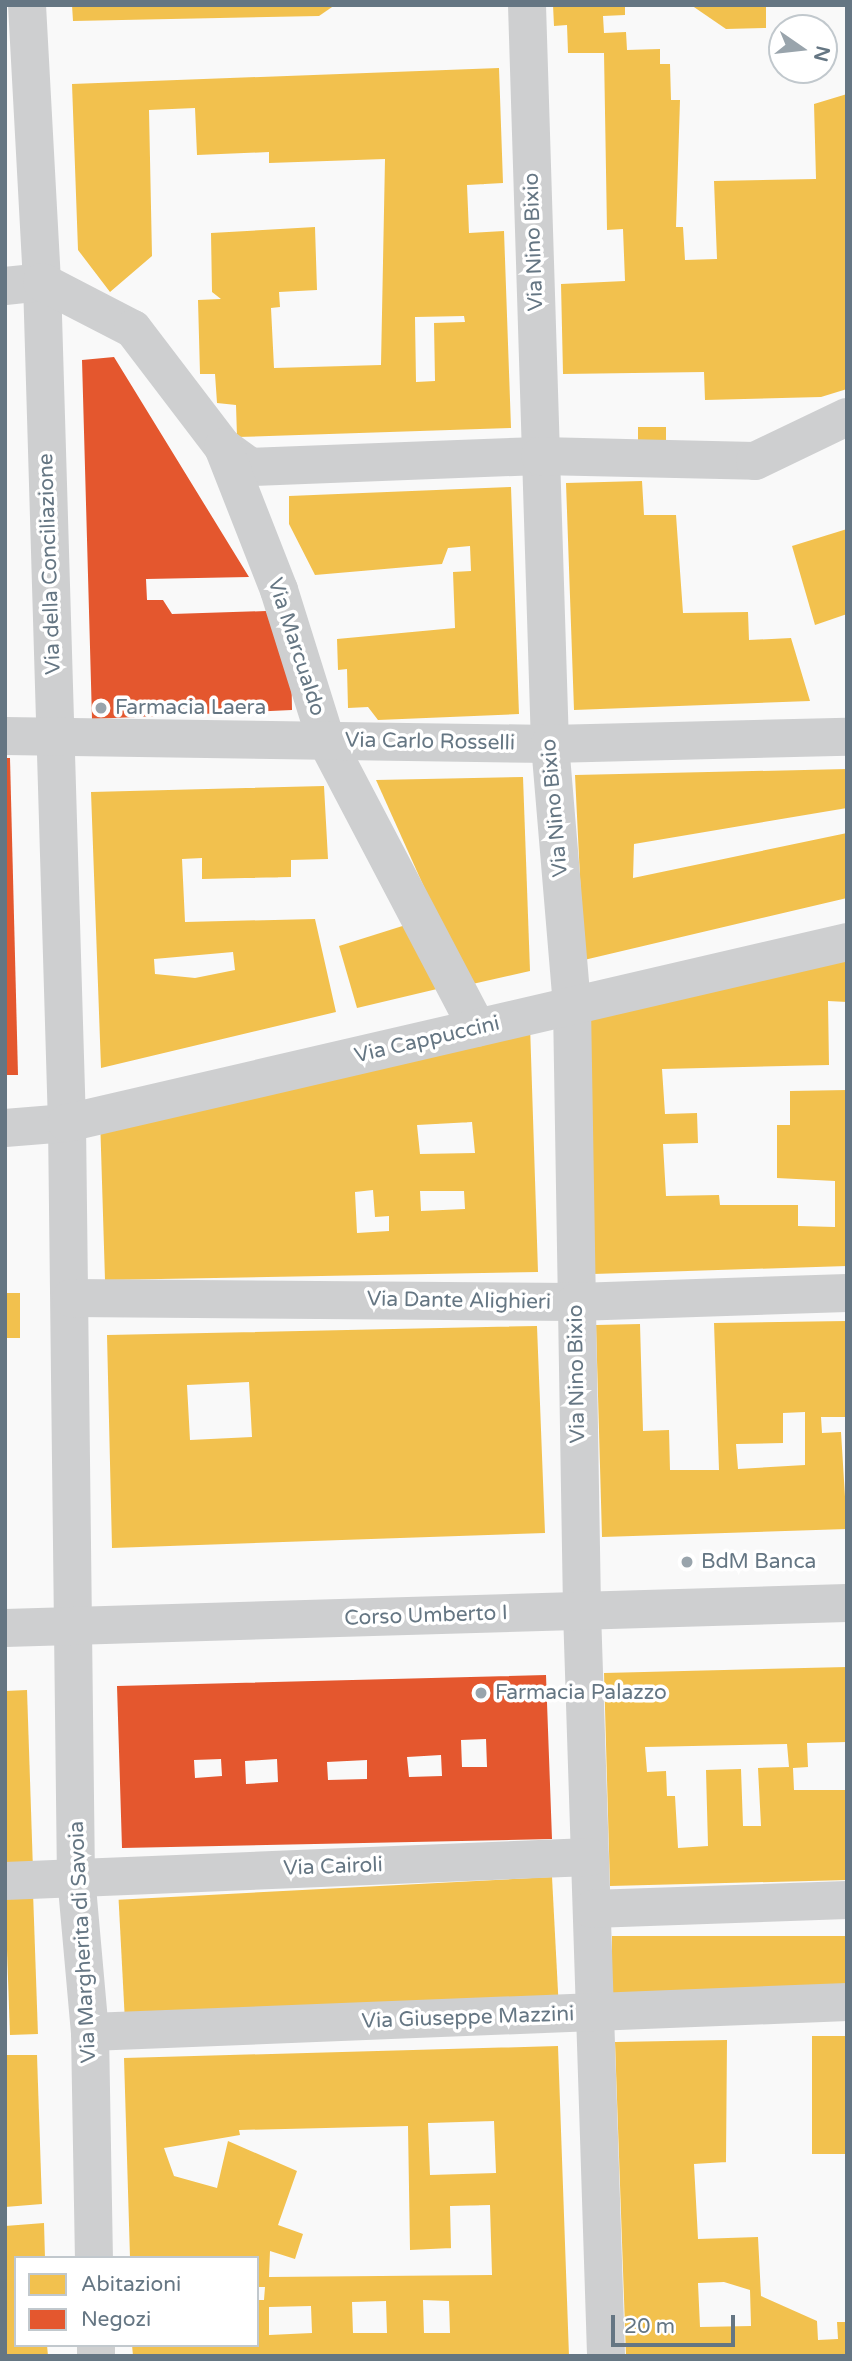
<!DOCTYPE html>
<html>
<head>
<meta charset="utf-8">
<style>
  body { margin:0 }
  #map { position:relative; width:852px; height:2361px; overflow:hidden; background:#f9f9f9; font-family:"Varela Round",sans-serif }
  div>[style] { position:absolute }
  .homes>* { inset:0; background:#f2c14e; transform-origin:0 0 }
  .shops>* { inset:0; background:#e4572e }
  .minor>* { height:38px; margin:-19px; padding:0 19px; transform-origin:19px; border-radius:19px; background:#cecfd0 }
  .dots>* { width:19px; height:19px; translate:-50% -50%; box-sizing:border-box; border:4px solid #fff; border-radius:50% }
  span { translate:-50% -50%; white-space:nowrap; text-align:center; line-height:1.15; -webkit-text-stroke:7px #fff; paint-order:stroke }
  .street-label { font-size:21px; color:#657683 }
  .poi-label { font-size:21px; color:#657683 }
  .left { translate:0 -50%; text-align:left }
  .frame { position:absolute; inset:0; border:7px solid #657683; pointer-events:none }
  .legend { position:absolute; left:14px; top:2256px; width:245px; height:91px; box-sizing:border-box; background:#fff; border:2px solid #c1c8cd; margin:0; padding:9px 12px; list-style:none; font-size:21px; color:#657683 }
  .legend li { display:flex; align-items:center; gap:14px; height:35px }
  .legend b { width:35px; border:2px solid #c1c8cd }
  .north { position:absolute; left:768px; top:14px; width:70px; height:70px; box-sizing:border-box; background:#fff; border:2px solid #c1c8cd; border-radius:50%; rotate:104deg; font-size:19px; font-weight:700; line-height:28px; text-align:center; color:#657683 }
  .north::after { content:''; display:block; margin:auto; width:24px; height:32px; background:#99a4ac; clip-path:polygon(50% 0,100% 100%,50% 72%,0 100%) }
  .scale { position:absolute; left:611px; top:2315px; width:124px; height:32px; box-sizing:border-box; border:4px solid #657683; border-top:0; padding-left:9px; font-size:21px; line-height:24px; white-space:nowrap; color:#657683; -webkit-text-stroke:5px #fff; paint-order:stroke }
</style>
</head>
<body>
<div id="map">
  <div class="homes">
    <i style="clip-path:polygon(72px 5px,335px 5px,319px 16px,73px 21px)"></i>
    <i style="clip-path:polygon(553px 5px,625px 5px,625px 15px,603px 16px,604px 33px,626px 32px,627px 50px,660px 49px,660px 64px,670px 64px,671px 100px,680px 100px,676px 227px,683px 227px,685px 260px,717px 259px,714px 181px,816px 179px,814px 104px,847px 94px,847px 389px,821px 397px,705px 400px,704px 372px,563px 374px,561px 284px,625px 281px,623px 229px,607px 230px,604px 53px,568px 53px,567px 25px,554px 26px)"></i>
    <i style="clip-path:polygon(691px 5px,766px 5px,766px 28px,726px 29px)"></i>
    <i style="clip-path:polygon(evenodd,499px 68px,503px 183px,467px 185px,469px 233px,504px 231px,511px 428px,237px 437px,236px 405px,217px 403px,215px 374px,200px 374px,198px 300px,221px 299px,212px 292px,211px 233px,315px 227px,317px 290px,279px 292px,280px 307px,271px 308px,274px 368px,381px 365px,385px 159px,269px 163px,269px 152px,197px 155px,195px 108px,149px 110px,152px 256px,110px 292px,78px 250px,72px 84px,499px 68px,464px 316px,465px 322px,434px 323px,435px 381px,416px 382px,415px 317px,464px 316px)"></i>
    <i style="left:638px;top:427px;width:28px;height:20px"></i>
    <i style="clip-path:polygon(642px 481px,644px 515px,676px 515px,683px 613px,748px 612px,749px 640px,791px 638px,810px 701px,574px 710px,566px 483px)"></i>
    <i style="clip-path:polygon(511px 487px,519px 714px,378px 720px,368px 707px,348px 708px,347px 669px,338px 670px,337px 639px,455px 628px,453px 572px,471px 571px,470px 546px,448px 548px,442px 564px,315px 575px,289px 524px,289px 496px)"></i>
    <i style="clip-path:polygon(847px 529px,847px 614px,815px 625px,792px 546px)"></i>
    <i style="clip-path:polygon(847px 769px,847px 808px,634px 844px,633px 878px,847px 833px,847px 898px,584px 960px,575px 775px)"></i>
    <i style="clip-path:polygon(523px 777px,530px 971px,468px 985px,376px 780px)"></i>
    <i style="clip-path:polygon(evenodd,324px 786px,328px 859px,291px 860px,291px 877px,202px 879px,202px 858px,182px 859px,185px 922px,315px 919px,336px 1012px,101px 1068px,91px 792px,324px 786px,233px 952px,235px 970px,195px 978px,155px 974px,154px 959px,233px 952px)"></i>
    <i style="clip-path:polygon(412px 923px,437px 989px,357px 1008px,339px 946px)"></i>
    <i style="clip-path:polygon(847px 957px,847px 1002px,828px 1001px,829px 1065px,662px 1069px,665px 1114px,697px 1113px,698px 1143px,663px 1144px,666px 1196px,719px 1195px,720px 1205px,798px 1205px,798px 1226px,835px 1227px,835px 1181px,777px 1178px,777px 1125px,790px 1125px,790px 1091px,847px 1090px,847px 1266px,593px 1274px,584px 1012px)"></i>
    <i style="clip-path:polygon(evenodd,530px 1025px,538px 1272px,105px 1280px,100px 1117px,530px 1025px,472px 1122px,475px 1153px,420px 1154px,417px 1125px,472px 1122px,530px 1025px,373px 1190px,375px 1217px,389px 1216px,389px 1231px,357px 1233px,355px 1192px,373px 1190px,530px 1025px,420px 1191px,464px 1191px,465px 1209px,421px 1211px,420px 1191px)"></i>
    <i style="left:5px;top:1293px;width:15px;height:45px"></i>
    <i style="clip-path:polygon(evenodd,847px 1321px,847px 1417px,821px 1417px,822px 1433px,841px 1432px,847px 1529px,602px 1537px,596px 1325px,640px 1324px,643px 1431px,669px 1430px,670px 1470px,719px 1470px,714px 1323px,847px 1321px,805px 1412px,805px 1465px,738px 1469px,736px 1444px,783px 1443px,783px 1413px,805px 1412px)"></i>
    <i style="clip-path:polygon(evenodd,537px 1326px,545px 1533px,112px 1548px,107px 1335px,537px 1326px,249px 1382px,252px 1437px,190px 1440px,187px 1385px,249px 1382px)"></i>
    <i style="clip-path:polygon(evenodd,847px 1667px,847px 1742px,807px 1743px,808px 1767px,793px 1768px,794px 1790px,847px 1790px,847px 1880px,610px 1886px,604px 1673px,847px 1667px,787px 1744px,789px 1767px,758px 1768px,761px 1826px,743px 1826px,741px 1769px,706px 1770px,708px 1846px,678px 1848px,675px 1796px,667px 1796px,666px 1771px,647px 1772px,645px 1747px,787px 1744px)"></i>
    <i style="clip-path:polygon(27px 1690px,33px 1870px,5px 1871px,5px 1691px)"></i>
    <i style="left:552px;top:1877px;width:131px;height:434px;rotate:87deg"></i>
    <i style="left:33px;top:1892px;width:142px;height:28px;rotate:88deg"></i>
    <i style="left:847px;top:1936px;width:63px;height:235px;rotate:90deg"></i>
    <i style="left:812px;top:2036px;width:35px;height:118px"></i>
    <i style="clip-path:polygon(evenodd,727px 2040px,726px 2162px,694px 2164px,698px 2239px,758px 2237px,761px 2296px,817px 2321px,818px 2340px,838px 2339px,837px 2322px,847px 2322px,847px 2356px,626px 2356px,615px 2042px,727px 2040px,724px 2282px,750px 2290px,751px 2326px,700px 2327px,698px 2283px,724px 2282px)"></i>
    <i style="clip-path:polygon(evenodd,558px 2046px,569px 2356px,133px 2356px,132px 2345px,257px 2345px,257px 2300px,264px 2300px,265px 2287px,257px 2287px,257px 2258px,130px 2258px,124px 2058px,558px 2046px,494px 2121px,496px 2173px,430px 2175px,428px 2123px,494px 2121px,558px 2046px,408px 2126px,410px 2250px,451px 2248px,450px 2206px,490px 2205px,492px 2275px,269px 2277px,270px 2251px,295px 2259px,303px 2234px,278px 2225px,297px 2171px,228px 2141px,217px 2188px,174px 2176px,164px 2148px,240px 2135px,239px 2130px,408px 2126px,558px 2046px,423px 2300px,449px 2301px,450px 2333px,424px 2333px,423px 2300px,558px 2046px,386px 2301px,387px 2333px,353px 2333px,352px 2302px,386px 2301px,558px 2046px,311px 2306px,312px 2333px,269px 2335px,269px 2307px,311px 2306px)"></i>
    <i style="clip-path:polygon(5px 2055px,37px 2055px,42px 2204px,5px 2207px)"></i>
    <i style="clip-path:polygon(44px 2223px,45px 2258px,16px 2258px,16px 2345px,47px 2345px,48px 2356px,5px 2356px,5px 2226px)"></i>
  </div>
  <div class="shops">
    <i style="clip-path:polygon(114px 357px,249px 577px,146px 579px,147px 600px,163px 600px,172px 614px,266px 611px,291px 653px,292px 710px,92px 719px,82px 360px)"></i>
    <i style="clip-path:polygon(5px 758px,10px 758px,18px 1075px,5px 1075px)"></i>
    <i style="clip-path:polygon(evenodd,546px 1675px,552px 1839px,122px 1848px,117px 1686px,546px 1675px,486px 1739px,487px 1767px,462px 1767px,461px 1740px,486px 1739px,546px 1675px,441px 1755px,442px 1776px,409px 1777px,407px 1757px,441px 1755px,546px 1675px,221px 1759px,222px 1776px,195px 1778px,194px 1760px,221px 1759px,546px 1675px,277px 1759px,278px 1782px,246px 1784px,245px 1761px,277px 1759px,546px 1675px,367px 1760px,367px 1779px,328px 1780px,327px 1762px,367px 1760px)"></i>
  </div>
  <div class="minor">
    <i style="left:27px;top:5px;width:277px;rotate:86.9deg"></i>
    <i style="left:42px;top:282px;width:841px;rotate:88.3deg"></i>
    <i style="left:67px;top:1123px;width:753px;rotate:89.32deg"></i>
    <i style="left:76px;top:1876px;width:157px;rotate:84.9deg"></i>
    <i style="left:90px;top:2032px;width:226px;rotate:89deg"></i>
    <i style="left:527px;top:5px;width:739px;rotate:88.22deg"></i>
    <i style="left:550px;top:744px;width:263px;rotate:85.2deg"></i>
    <i style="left:572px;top:1006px;width:605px;rotate:89.05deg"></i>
    <i style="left:582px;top:1611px;width:745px;rotate:88.15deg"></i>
    <i style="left:5px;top:286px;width:37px;rotate:-6deg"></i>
    <i style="left:42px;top:282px;width:102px;rotate:27.3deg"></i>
    <i style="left:133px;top:329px;width:148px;rotate:52.7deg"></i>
    <i style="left:223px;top:447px;width:34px;rotate:36deg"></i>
    <i style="left:251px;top:467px;width:289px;rotate:-2.2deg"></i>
    <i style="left:540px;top:456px;width:215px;rotate:1.3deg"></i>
    <i style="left:755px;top:461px;width:102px;rotate:-25.6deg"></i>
    <i style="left:223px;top:447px;width:154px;rotate:68.6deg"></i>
    <i style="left:279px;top:590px;width:157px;rotate:72.6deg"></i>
    <i style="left:326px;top:740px;width:325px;rotate:62.3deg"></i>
    <i style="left:5px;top:736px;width:545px;rotate:0.84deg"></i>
    <i style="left:550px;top:744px;width:297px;rotate:-1.4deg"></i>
    <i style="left:5px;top:1128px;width:62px;rotate:-4.6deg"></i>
    <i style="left:67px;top:1123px;width:801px;rotate:-13.06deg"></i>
    <i style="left:71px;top:1298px;width:505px;rotate:0.45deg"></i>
    <i style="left:576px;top:1302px;width:271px;rotate:-1.9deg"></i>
    <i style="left:5px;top:1628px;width:842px;rotate:-1.7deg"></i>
    <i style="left:5px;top:1881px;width:585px;rotate:-2.35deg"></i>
    <i style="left:592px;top:1909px;width:255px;rotate:-2deg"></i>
    <i style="left:90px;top:2032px;width:758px;rotate:-2.27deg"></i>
    <i style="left:96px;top:2345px;width:11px;rotate:90deg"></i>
  </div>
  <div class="dots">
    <i style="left:101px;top:708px;background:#99a4ac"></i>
    <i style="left:687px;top:1562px;background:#99a4ac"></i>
    <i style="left:481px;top:1693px;background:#99a4ac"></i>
  </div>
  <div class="street-label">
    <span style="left:534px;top:242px;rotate:-92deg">Via Nino Bixio</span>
    <span style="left:50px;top:564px;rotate:-92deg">Via della Conciliazione</span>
    <span style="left:296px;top:647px;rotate:72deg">Via Marcualdo</span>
    <span style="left:430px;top:742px;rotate:1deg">Via Carlo Rosselli</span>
    <span style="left:555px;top:808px;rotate:-95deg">Via Nino Bixio</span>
    <span style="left:427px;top:1040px;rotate:-13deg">Via Cappuccini</span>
    <span style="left:459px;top:1301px;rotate:1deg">Via Dante Alighieri</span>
    <span style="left:577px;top:1374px;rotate:-91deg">Via Nino Bixio</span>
    <span style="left:426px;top:1616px;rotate:-2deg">Corso Umberto I</span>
    <span style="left:333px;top:1867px;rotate:-2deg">Via Cairoli</span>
    <span style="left:83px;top:1942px;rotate:-93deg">Via Margherita di Savoia</span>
    <span style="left:468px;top:2018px;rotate:-2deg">Via Giuseppe Mazzini</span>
  </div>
  <div class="poi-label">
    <span class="left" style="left:115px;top:708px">Farmacia Laera</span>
    <span class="left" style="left:701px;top:1562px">BdM Banca</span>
    <span class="left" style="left:495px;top:1693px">Farmacia Palazzo</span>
  </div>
  <div class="frame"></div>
  <ul class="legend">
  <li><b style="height:19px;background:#f2c14e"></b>Abitazioni</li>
  <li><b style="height:19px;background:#e4572e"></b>Negozi</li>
  </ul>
  <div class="north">N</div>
  <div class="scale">20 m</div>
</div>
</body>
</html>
